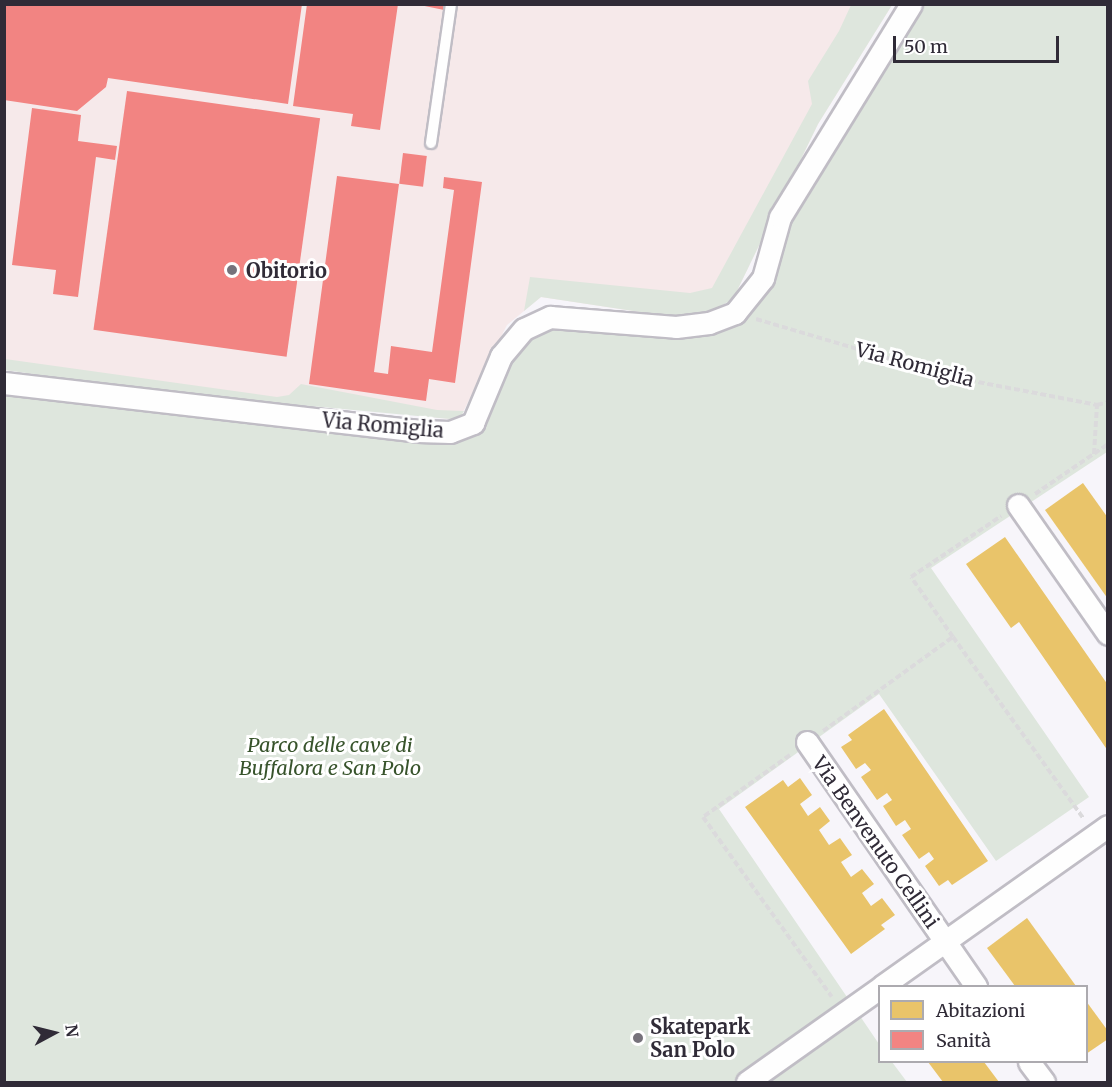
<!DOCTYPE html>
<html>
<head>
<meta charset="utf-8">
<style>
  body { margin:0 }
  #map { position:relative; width:1112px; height:1087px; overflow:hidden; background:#f7f5fa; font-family:Merriweather,serif }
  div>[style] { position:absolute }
  .industrial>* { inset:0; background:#f6e9ea }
  .green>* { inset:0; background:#dee6dd }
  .homes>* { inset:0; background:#e9c46a }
  .health>* { inset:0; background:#f28482; transform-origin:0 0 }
  .path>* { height:4px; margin-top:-2px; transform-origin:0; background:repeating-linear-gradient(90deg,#dbdadc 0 6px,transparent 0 9px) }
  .roads { filter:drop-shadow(2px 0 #c0bdc5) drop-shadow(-2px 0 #c0bdc5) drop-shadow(0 2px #c0bdc5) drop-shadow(0 -2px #c0bdc5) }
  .service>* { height:10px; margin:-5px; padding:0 5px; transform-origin:5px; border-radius:5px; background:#fefefe }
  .minor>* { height:21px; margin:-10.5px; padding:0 10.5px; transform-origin:10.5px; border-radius:10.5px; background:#fefefe }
  .dots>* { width:16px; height:16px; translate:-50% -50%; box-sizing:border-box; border:3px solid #fff; border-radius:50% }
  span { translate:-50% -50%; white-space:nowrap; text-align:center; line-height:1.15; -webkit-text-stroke:6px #fff; paint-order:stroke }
  .poi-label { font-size:20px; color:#302b37; font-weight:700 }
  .left { translate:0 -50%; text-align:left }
  .street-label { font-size:20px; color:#302b37 }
  .park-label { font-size:20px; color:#38542c; font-style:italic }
  .frame { position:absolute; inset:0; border:6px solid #302b37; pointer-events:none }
  .legend { position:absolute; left:878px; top:985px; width:210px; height:78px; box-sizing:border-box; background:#fff; border:2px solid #acaaaf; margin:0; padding:8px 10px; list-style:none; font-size:18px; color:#302b37 }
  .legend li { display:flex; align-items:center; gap:12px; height:30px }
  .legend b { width:30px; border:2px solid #acaaaf }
  .north { position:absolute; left:24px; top:1003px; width:60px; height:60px; -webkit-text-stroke:4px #fff; paint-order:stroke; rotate:83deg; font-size:16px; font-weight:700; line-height:24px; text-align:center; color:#302b37 }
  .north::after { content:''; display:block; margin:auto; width:21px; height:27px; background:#302b37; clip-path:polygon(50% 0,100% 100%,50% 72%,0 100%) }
  .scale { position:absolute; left:893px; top:36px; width:166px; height:27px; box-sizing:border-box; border:3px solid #302b37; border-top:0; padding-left:8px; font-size:18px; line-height:21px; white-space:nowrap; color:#302b37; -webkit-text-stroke:4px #fff; paint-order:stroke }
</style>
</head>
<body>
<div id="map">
  <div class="industrial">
    <i style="clip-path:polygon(5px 5px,892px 5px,818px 124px,733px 299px,673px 317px,541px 297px,507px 325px,460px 418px,450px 419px,5px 370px)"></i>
  </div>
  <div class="green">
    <i style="clip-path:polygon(851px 5px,892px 5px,818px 124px,733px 299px,714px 310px,673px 317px,541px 297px,524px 311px,530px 277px,690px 293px,712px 288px,812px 104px,808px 81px,839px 31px)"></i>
    <i style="clip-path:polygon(920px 5px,1107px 5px,1107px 452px,931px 568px,1089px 797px,996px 861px,879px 694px,719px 809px,879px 1044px,880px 1062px,892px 1062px,907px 1082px,5px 1082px,5px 389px,456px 441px,485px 427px,512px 360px,530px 339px,551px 330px,710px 335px,748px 317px,775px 281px,792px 219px)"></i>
    <i style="clip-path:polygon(5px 359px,277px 397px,289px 395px,301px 384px,437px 410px,464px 411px,460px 418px,450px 419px,159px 392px,5px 370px)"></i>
  </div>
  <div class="homes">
    <i style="clip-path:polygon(1083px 483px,1108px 518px,1108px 599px,1045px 510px)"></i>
    <i style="clip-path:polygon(1005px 537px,1108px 685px,1108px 751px,1019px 622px,1011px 628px,966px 564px)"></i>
    <i style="clip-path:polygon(884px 709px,988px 861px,952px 885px,948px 880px,939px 886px,925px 866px,934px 859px,929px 852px,919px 859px,902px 835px,911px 829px,905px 820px,896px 826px,883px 806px,892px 800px,887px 793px,877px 800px,861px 777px,871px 770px,865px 763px,856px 769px,841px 747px,852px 740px,848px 735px)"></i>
    <i style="clip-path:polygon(800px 778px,812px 795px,800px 804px,808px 816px,820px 807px,830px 821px,819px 830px,829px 845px,840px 838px,852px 855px,841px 862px,851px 877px,862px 869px,874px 884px,862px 893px,871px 906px,882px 898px,895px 915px,881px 925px,885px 929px,851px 954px,745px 807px,783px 780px,788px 787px)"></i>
    <i style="clip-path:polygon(1027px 918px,1076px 986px,1015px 986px,987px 948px)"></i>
    <i style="clip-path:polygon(1086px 1001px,1108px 1031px,1108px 1039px,1086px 1054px)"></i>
    <i style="clip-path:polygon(928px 1062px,984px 1062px,999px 1082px,943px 1082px)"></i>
  </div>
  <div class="health">
    <i style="clip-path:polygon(4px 4px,302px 4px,288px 104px,108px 78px,106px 87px,77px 111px,4px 100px)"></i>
    <i style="clip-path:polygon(307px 4px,398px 4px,380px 130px,351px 126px,353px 114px,293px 106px)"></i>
    <i style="clip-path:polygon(415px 4px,445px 4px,444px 10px)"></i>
    <i style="left:127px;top:91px;width:195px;height:241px;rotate:8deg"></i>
    <i style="clip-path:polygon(32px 108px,81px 115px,78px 141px,117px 146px,115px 160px,96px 157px,78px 297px,53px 294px,56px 270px,12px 265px)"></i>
    <i style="left:403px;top:153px;width:24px;height:31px;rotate:7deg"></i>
    <i style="clip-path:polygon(337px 176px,399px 184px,374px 372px,388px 374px,391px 346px,432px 352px,454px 190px,443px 188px,444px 177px,482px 182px,455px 383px,429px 379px,426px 401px,309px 384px)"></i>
  </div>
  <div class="path">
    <i style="left:756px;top:319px;width:204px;rotate:16.5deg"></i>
    <i style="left:952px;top:377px;width:148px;rotate:10.9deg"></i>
    <i style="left:1097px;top:405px;width:11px;rotate:-15deg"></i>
    <i style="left:1094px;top:454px;width:49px;rotate:-86.5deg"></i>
    <i style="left:1035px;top:494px;width:88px;rotate:-34.4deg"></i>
    <i style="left:953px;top:637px;width:73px;rotate:-125deg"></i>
    <i style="left:911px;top:577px;width:109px;rotate:-34.1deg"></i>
    <i style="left:823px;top:731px;width:160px;rotate:-35.9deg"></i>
    <i style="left:953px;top:637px;width:224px;rotate:54.3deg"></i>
    <i style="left:790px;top:755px;width:107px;rotate:144.5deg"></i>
    <i style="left:703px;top:817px;width:221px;rotate:54.4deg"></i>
  </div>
  <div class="roads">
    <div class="service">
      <i style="left:431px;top:143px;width:140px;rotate:-81.8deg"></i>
    </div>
    <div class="minor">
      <i style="left:4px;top:383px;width:417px;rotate:6.6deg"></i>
      <i style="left:418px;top:431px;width:32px;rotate:2deg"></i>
      <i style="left:450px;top:432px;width:25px;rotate:-21deg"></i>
      <i style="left:473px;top:423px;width:73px;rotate:-67.3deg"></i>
      <i style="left:501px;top:356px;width:35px;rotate:-50deg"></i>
      <i style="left:524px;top:329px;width:29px;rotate:-25deg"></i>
      <i style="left:550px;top:317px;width:126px;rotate:4.5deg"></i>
      <i style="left:676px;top:327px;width:33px;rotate:-7deg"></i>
      <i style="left:709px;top:323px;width:28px;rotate:-21deg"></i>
      <i style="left:735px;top:313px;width:45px;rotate:-51.3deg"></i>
      <i style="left:763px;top:278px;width:63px;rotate:-74.4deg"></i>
      <i style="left:780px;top:217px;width:250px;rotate:-58.4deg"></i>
      <i style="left:1018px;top:505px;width:157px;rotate:55.1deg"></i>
      <i style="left:807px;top:742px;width:297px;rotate:55.3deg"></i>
      <i style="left:882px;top:986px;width:277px;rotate:-35.3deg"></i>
      <i style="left:1029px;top:1062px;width:25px;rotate:53deg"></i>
      <i style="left:747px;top:1082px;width:163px;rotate:-35.3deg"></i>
    </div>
  </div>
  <div class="dots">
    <i style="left:232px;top:270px;background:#76727b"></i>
    <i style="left:638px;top:1038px;background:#76727b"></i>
  </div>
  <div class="poi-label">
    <span class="left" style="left:246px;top:270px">Obitorio</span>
    <span class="left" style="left:650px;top:1038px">Skatepark<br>San Polo</span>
  </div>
  <div class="street-label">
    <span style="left:915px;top:364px;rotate:15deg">Via Romiglia</span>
    <span style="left:383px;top:425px;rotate:5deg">Via Romiglia</span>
    <span style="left:876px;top:842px;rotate:55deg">Via Benvenuto Cellini</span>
  </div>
  <div class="park-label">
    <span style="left:330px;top:756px">Parco delle cave di<br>Buffalora e San Polo</span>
  </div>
  <div class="frame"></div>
  <ul class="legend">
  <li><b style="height:16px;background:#e9c46a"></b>Abitazioni</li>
  <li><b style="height:16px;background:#f28482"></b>Sanità</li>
  </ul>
  <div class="north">N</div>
  <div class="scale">50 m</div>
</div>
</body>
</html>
